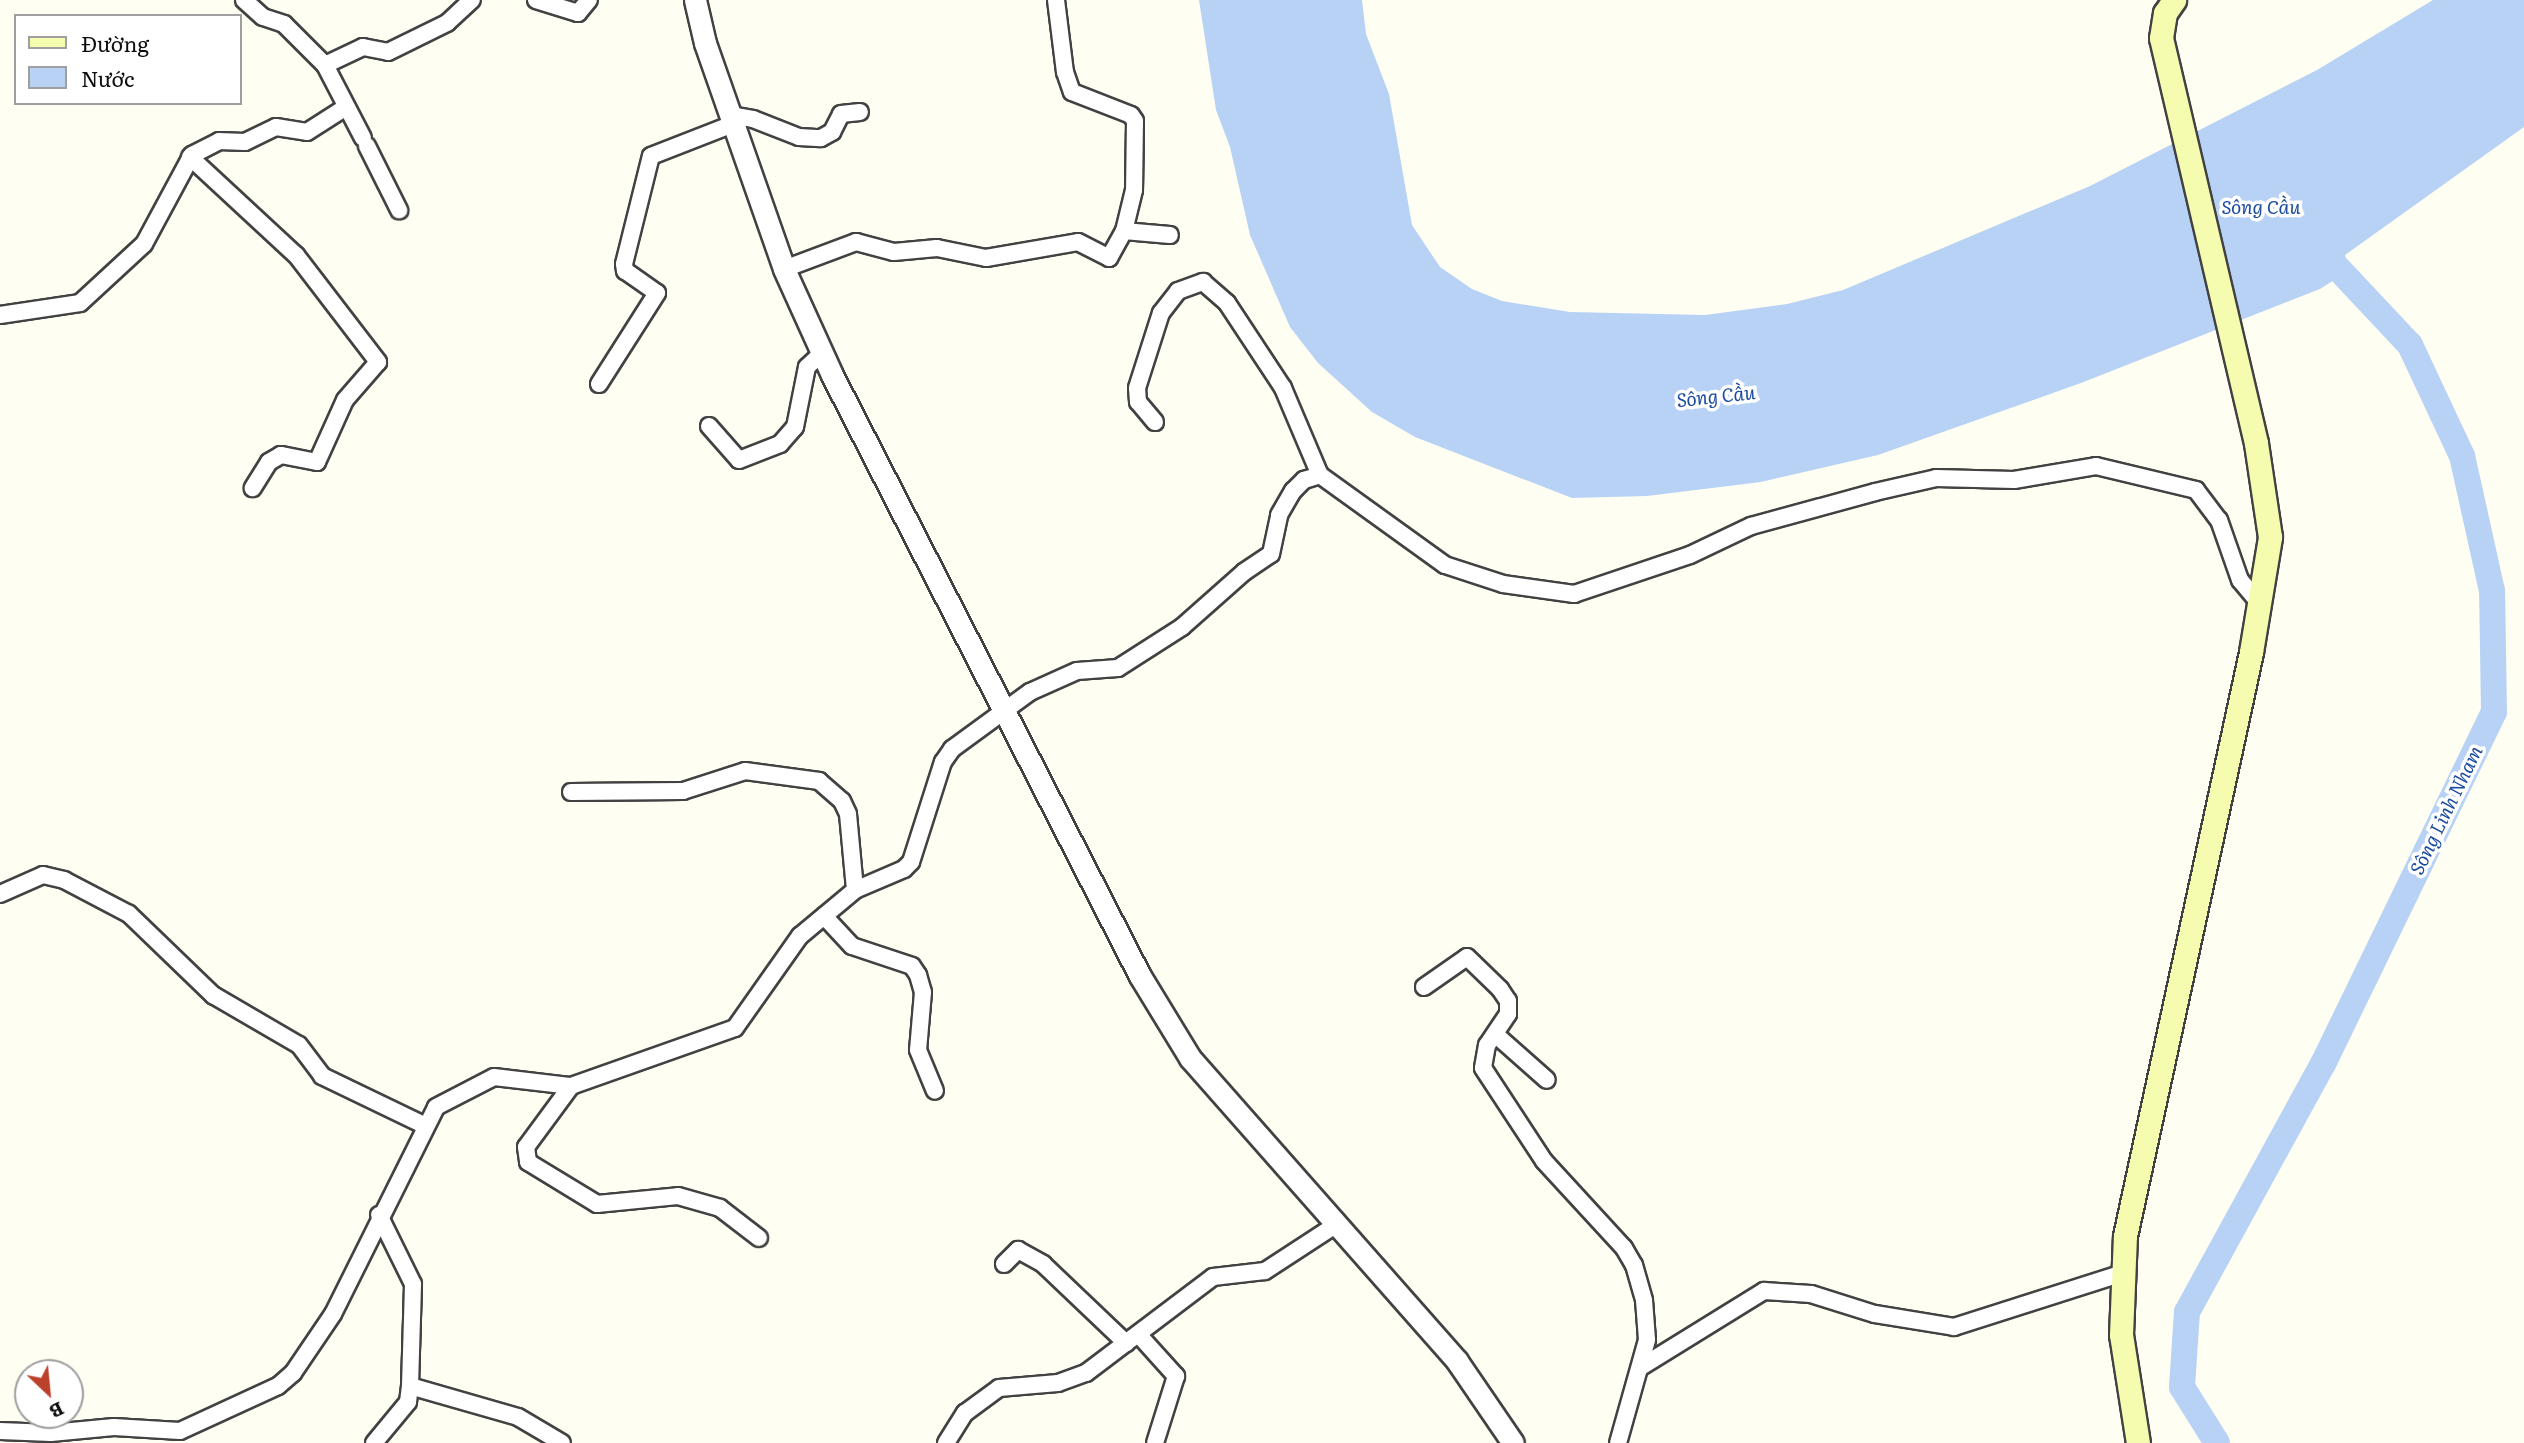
<!DOCTYPE html>
<html>
<head>
<meta charset="utf-8">
<style>
  body { margin:0 }
  #map { position:relative; width:2524px; height:1443px; overflow:hidden; background:#fefff2; font-family:Literata,serif }
  div>[style] { position:absolute }
  .water>* { inset:0; background:#b8d2f5 }
  .river>* { height:26px; margin:-13px; padding:0 13px; transform-origin:13px; border-radius:13px; background:#b8d2f5 }
  .roads { filter:drop-shadow(2px 0 #424242) drop-shadow(-2px 0 #424242) drop-shadow(0 2px #424242) drop-shadow(0 -2px #424242) }
  .minor>* { height:16px; margin:-8px; padding:0 8px; transform-origin:8px; border-radius:8px; background:#fff }
  .tertiary>* { height:21px; margin:-10.5px; padding:0 10.5px; transform-origin:10.5px; border-radius:10.5px; background:#fff }
  .secondary>* { height:23px; margin:-11.5px; padding:0 11.5px; transform-origin:11.5px; border-radius:11.5px; background:#f5fcb0 }
  span { translate:-50% -50%; white-space:nowrap; text-align:center; line-height:1.15; -webkit-text-stroke:7px #fff; paint-order:stroke }
  .water-label { font-size:19px; color:#1b4b9f; font-style:italic }
  .legend { position:absolute; left:14px; top:14px; width:228px; height:91px; box-sizing:border-box; background:#fff; border:2px solid #9f9f9f; margin:0; padding:9px 12px; list-style:none; font-size:21px; color:#0f0f0f }
  .legend li { display:flex; align-items:center; gap:14px; height:35px }
  .legend b { width:35px; border:2px solid #9f9f9f }
  .north { position:absolute; left:14px; top:1359px; width:70px; height:70px; box-sizing:border-box; background:#fff; border:2px solid #9f9f9f; border-radius:50%; rotate:154deg; font-size:19px; font-weight:700; line-height:28px; text-align:center; color:#0f0f0f }
  .north::after { content:''; display:block; margin:auto; width:24px; height:32px; background:#bc412b; clip-path:polygon(50% 0,100% 100%,50% 72%,0 100%) }
</style>
</head>
<body>
<div id="map">
  <div class="water">
    <i style="clip-path:polygon(1199px 0,1362px 0,1366px 34px,1389px 94px,1412px 225px,1440px 267px,1472px 289px,1502px 301px,1570px 312px,1705px 315px,1787px 304px,1843px 290px,2090px 186px,2317px 70px,2433px 0,2524px 0,2524px 127px,2345px 255px,2348px 271px,2320px 289px,2081px 383px,1878px 455px,1761px 482px,1647px 496px,1572px 498px,1415px 437px,1372px 412px,1318px 363px,1290px 327px,1250px 235px,1230px 147px,1216px 110px)"></i>
  </div>
  <div class="river">
    <i style="left:2217px;top:1443px;width:66px;rotate:-122deg"></i>
    <i style="left:2182px;top:1387px;width:75px;rotate:-86.2deg"></i>
    <i style="left:2187px;top:1312px;width:283px;rotate:-61.3deg"></i>
    <i style="left:2323px;top:1064px;width:391px;rotate:-64.1deg"></i>
    <i style="left:2494px;top:712px;width:121px;rotate:-90.9deg"></i>
    <i style="left:2492px;top:591px;width:138px;rotate:-102.5deg"></i>
    <i style="left:2462px;top:456px;width:123px;rotate:-115.1deg"></i>
    <i style="left:2410px;top:345px;width:133px;rotate:-133.2deg"></i>
  </div>
  <div class="roads">
    <div class="minor">
      <i style="left:244px;top:0;width:25px;rotate:42deg"></i>
      <i style="left:263px;top:17px;width:22px;rotate:18deg"></i>
      <i style="left:284px;top:24px;width:58px;rotate:45deg"></i>
      <i style="left:325px;top:65px;width:82px;rotate:62.5deg"></i>
      <i style="left:536px;top:0;width:44px;rotate:17.2deg"></i>
      <i style="left:578px;top:13px;width:17px;rotate:-50deg"></i>
      <i style="left:1056px;top:0;width:73px;rotate:82.9deg"></i>
      <i style="left:1065px;top:72px;width:21px;rotate:71deg"></i>
      <i style="left:1072px;top:92px;width:63px;rotate:21.3deg"></i>
      <i style="left:1131px;top:115px;width:7px;rotate:56deg"></i>
      <i style="left:1135px;top:121px;width:69px;rotate:90.8deg"></i>
      <i style="left:1134px;top:190px;width:42px;rotate:103.7deg"></i>
      <i style="left:325px;top:65px;width:42px;rotate:-25.3deg"></i>
      <i style="left:363px;top:47px;width:25px;rotate:11deg"></i>
      <i style="left:388px;top:52px;width:66px;rotate:-26.2deg"></i>
      <i style="left:447px;top:23px;width:34px;rotate:-43deg"></i>
      <i style="left:730px;top:115px;width:23px;rotate:10deg"></i>
      <i style="left:753px;top:119px;width:49px;rotate:21.4deg"></i>
      <i style="left:799px;top:137px;width:22px;rotate:3deg"></i>
      <i style="left:821px;top:138px;width:13px;rotate:-29deg"></i>
      <i style="left:832px;top:132px;width:20px;rotate:-63deg"></i>
      <i style="left:841px;top:114px;width:19px;rotate:-6deg"></i>
      <i style="left:367px;top:146px;width:72px;rotate:63.4deg"></i>
      <i style="left:190px;top:157px;width:144px;rotate:42.8deg"></i>
      <i style="left:296px;top:255px;width:135px;rotate:52.5deg"></i>
      <i style="left:378px;top:362px;width:50px;rotate:131deg"></i>
      <i style="left:345px;top:400px;width:68px;rotate:114.3deg"></i>
      <i style="left:317px;top:462px;width:37px;rotate:-169deg"></i>
      <i style="left:281px;top:455px;width:14px;rotate:150deg"></i>
      <i style="left:269px;top:462px;width:31px;rotate:122deg"></i>
      <i style="left:784px;top:269px;width:77px;rotate:-20.6deg"></i>
      <i style="left:856px;top:242px;width:39px;rotate:15deg"></i>
      <i style="left:894px;top:252px;width:43px;rotate:-5.3deg"></i>
      <i style="left:937px;top:248px;width:50px;rotate:11.5deg"></i>
      <i style="left:986px;top:258px;width:93px;rotate:-9.9deg"></i>
      <i style="left:1078px;top:242px;width:35px;rotate:27deg"></i>
      <i style="left:1109px;top:258px;width:31px;rotate:-61deg"></i>
      <i style="left:1124px;top:231px;width:46px;rotate:5deg"></i>
      <i style="left:0;top:315px;width:81px;rotate:-8.5deg"></i>
      <i style="left:80px;top:303px;width:87px;rotate:-42.7deg"></i>
      <i style="left:144px;top:244px;width:101px;rotate:-61.7deg"></i>
      <i style="left:192px;top:155px;width:30px;rotate:-27deg"></i>
      <i style="left:219px;top:141px;width:26px;rotate:2deg"></i>
      <i style="left:245px;top:142px;width:34px;rotate:-26deg"></i>
      <i style="left:276px;top:127px;width:31px;rotate:9deg"></i>
      <i style="left:307px;top:132px;width:46px;rotate:-32.7deg"></i>
      <i style="left:599px;top:384px;width:108px;rotate:-57.5deg"></i>
      <i style="left:657px;top:293px;width:39px;rotate:-145deg"></i>
      <i style="left:625px;top:271px;width:7px;rotate:-98deg"></i>
      <i style="left:624px;top:264px;width:111px;rotate:-76deg"></i>
      <i style="left:651px;top:156px;width:88px;rotate:-21.3deg"></i>
      <i style="left:1155px;top:422px;width:26px;rotate:-130deg"></i>
      <i style="left:1138px;top:402px;width:14px;rotate:-94deg"></i>
      <i style="left:1137px;top:388px;width:79px;rotate:-72.3deg"></i>
      <i style="left:1161px;top:313px;width:28px;rotate:-52deg"></i>
      <i style="left:1178px;top:291px;width:27px;rotate:-20deg"></i>
      <i style="left:1203px;top:282px;width:32px;rotate:41deg"></i>
      <i style="left:1227px;top:303px;width:102px;rotate:56.6deg"></i>
      <i style="left:1283px;top:388px;width:95px;rotate:67deg"></i>
      <i style="left:1320px;top:475px;width:154px;rotate:35.8deg"></i>
      <i style="left:1445px;top:565px;width:61px;rotate:18.1deg"></i>
      <i style="left:1503px;top:584px;width:72px;rotate:8deg"></i>
      <i style="left:1574px;top:594px;width:122px;rotate:-18.6deg"></i>
      <i style="left:1690px;top:555px;width:68px;rotate:-25.4deg"></i>
      <i style="left:1751px;top:526px;width:129px;rotate:-15.3deg"></i>
      <i style="left:1875px;top:492px;width:63px;rotate:-12.9deg"></i>
      <i style="left:1936px;top:478px;width:78px;rotate:1.5deg"></i>
      <i style="left:2014px;top:480px;width:83px;rotate:-9.7deg"></i>
      <i style="left:2096px;top:466px;width:103px;rotate:13.5deg"></i>
      <i style="left:2196px;top:490px;width:38px;rotate:53deg"></i>
      <i style="left:2219px;top:520px;width:64px;rotate:70.7deg"></i>
      <i style="left:2240px;top:580px;width:31px;rotate:50deg"></i>
      <i style="left:709px;top:426px;width:45px;rotate:48.6deg"></i>
      <i style="left:739px;top:460px;width:44px;rotate:-21.3deg"></i>
      <i style="left:780px;top:444px;width:23px;rotate:-49deg"></i>
      <i style="left:795px;top:427px;width:61px;rotate:-78.7deg"></i>
      <i style="left:807px;top:367px;width:21px;rotate:-43deg"></i>
      <i style="left:571px;top:792px;width:112px;rotate:-0.5deg"></i>
      <i style="left:683px;top:791px;width:65px;rotate:-17.9deg"></i>
      <i style="left:745px;top:771px;width:75px;rotate:7.7deg"></i>
      <i style="left:819px;top:781px;width:30px;rotate:41deg"></i>
      <i style="left:842px;top:801px;width:14px;rotate:65deg"></i>
      <i style="left:848px;top:814px;width:76px;rotate:84.7deg"></i>
      <i style="left:0;top:894px;width:47px;rotate:-23.8deg"></i>
      <i style="left:43px;top:875px;width:22px;rotate:13deg"></i>
      <i style="left:64px;top:880px;width:73px;rotate:27.6deg"></i>
      <i style="left:129px;top:914px;width:117px;rotate:44deg"></i>
      <i style="left:213px;top:995px;width:99px;rotate:30.2deg"></i>
      <i style="left:299px;top:1045px;width:39px;rotate:53deg"></i>
      <i style="left:322px;top:1076px;width:113px;rotate:25.7deg"></i>
      <i style="left:824px;top:916px;width:41px;rotate:47deg"></i>
      <i style="left:852px;top:946px;width:63px;rotate:18.4deg"></i>
      <i style="left:912px;top:966px;width:11px;rotate:56deg"></i>
      <i style="left:918px;top:975px;width:18px;rotate:74deg"></i>
      <i style="left:923px;top:992px;width:58px;rotate:94.9deg"></i>
      <i style="left:918px;top:1050px;width:44px;rotate:67.5deg"></i>
      <i style="left:1424px;top:987px;width:52px;rotate:-34.9deg"></i>
      <i style="left:1467px;top:957px;width:46px;rotate:44.1deg"></i>
      <i style="left:1500px;top:989px;width:14px;rotate:56deg"></i>
      <i style="left:1508px;top:1001px;width:13px;rotate:90deg"></i>
      <i style="left:1508px;top:1014px;width:37px;rotate:124deg"></i>
      <i style="left:1487px;top:1045px;width:23px;rotate:100deg"></i>
      <i style="left:1483px;top:1068px;width:111px;rotate:56.7deg"></i>
      <i style="left:1544px;top:1161px;width:118px;rotate:47.4deg"></i>
      <i style="left:1624px;top:1248px;width:20px;rotate:60deg"></i>
      <i style="left:1634px;top:1265px;width:36px;rotate:74deg"></i>
      <i style="left:1644px;top:1300px;width:40px;rotate:85.7deg"></i>
      <i style="left:1647px;top:1340px;width:107px;rotate:105.7deg"></i>
      <i style="left:1495px;top:1034px;width:69px;rotate:41.5deg"></i>
      <i style="left:571px;top:1086px;width:76px;rotate:126.4deg"></i>
      <i style="left:526px;top:1147px;width:15px;rotate:82deg"></i>
      <i style="left:528px;top:1162px;width:81px;rotate:31.3deg"></i>
      <i style="left:597px;top:1204px;width:81px;rotate:-5.6deg"></i>
      <i style="left:678px;top:1196px;width:44px;rotate:15.9deg"></i>
      <i style="left:720px;top:1208px;width:49px;rotate:37.6deg"></i>
      <i style="left:1004px;top:1264px;width:20px;rotate:-45deg"></i>
      <i style="left:1018px;top:1250px;width:29px;rotate:29deg"></i>
      <i style="left:1043px;top:1264px;width:115px;rotate:43.6deg"></i>
      <i style="left:1138px;top:1334px;width:57px;rotate:47.9deg"></i>
      <i style="left:1176px;top:1376px;width:70px;rotate:107.4deg"></i>
      <i style="left:1641px;top:1367px;width:145px;rotate:-31.7deg"></i>
      <i style="left:1764px;top:1291px;width:47px;rotate:3.7deg"></i>
      <i style="left:1811px;top:1294px;width:67px;rotate:17.4deg"></i>
      <i style="left:1875px;top:1314px;width:80px;rotate:9.3deg"></i>
      <i style="left:1954px;top:1327px;width:174px;rotate:-17.7deg"></i>
      <i style="left:410px;top:1386px;width:112px;rotate:16deg"></i>
      <i style="left:518px;top:1417px;width:51px;rotate:30.6deg"></i>
      <i style="left:0;top:1431px;width:51px;rotate:2.2deg"></i>
      <i style="left:51px;top:1433px;width:63px;rotate:-5.4deg"></i>
      <i style="left:114px;top:1427px;width:66px;rotate:3.5deg"></i>
      <i style="left:180px;top:1431px;width:108px;rotate:-24.7deg"></i>
      <i style="left:278px;top:1386px;width:20px;rotate:-41deg"></i>
      <i style="left:293px;top:1373px;width:71px;rotate:-55.9deg"></i>
      <i style="left:333px;top:1314px;width:231px;rotate:-63.5deg"></i>
      <i style="left:436px;top:1107px;width:65px;rotate:-27.3deg"></i>
      <i style="left:494px;top:1077px;width:78px;rotate:6.7deg"></i>
      <i style="left:571px;top:1086px;width:174px;rotate:-19.5deg"></i>
      <i style="left:735px;top:1028px;width:113px;rotate:-54.8deg"></i>
      <i style="left:800px;top:936px;width:72px;rotate:-39.9deg"></i>
      <i style="left:855px;top:890px;width:53px;rotate:-23.2deg"></i>
      <i style="left:904px;top:869px;width:10px;rotate:-45deg"></i>
      <i style="left:911px;top:862px;width:105px;rotate:-72.3deg"></i>
      <i style="left:943px;top:762px;width:16px;rotate:-55deg"></i>
      <i style="left:952px;top:749px;width:97px;rotate:-36.2deg"></i>
      <i style="left:1030px;top:692px;width:51px;rotate:-24.1deg"></i>
      <i style="left:1077px;top:671px;width:41px;rotate:-4.2deg"></i>
      <i style="left:1118px;top:668px;width:76px;rotate:-32.6deg"></i>
      <i style="left:1182px;top:627px;width:83px;rotate:-41.6deg"></i>
      <i style="left:1244px;top:572px;width:32px;rotate:-34deg"></i>
      <i style="left:1271px;top:554px;width:40px;rotate:-78deg"></i>
      <i style="left:1279px;top:515px;width:28px;rotate:-60deg"></i>
      <i style="left:1293px;top:491px;width:16px;rotate:-45deg"></i>
      <i style="left:1304px;top:480px;width:17px;rotate:-17deg"></i>
      <i style="left:374px;top:1443px;width:53px;rotate:-50.3deg"></i>
      <i style="left:408px;top:1402px;width:16px;rotate:-83deg"></i>
      <i style="left:410px;top:1386px;width:102px;rotate:-88.3deg"></i>
      <i style="left:413px;top:1284px;width:77px;rotate:-116.2deg"></i>
      <i style="left:946px;top:1443px;width:36px;rotate:-58deg"></i>
      <i style="left:965px;top:1413px;width:42px;rotate:-36.3deg"></i>
      <i style="left:999px;top:1388px;width:59px;rotate:-4.8deg"></i>
      <i style="left:1058px;top:1383px;width:30px;rotate:-20deg"></i>
      <i style="left:1086px;top:1373px;width:159px;rotate:-37.1deg"></i>
      <i style="left:1213px;top:1277px;width:52px;rotate:-6.6deg"></i>
      <i style="left:1265px;top:1271px;width:86px;rotate:-33.1deg"></i>
    </div>
    <div class="tertiary">
      <i style="left:695px;top:0;width:44px;rotate:76.9deg"></i>
      <i style="left:705px;top:43px;width:239px;rotate:70.7deg"></i>
      <i style="left:784px;top:269px;width:116px;rotate:65.6deg"></i>
      <i style="left:832px;top:375px;width:675px;rotate:62.87deg"></i>
      <i style="left:1140px;top:976px;width:96px;rotate:58.6deg"></i>
      <i style="left:1190px;top:1058px;width:404px;rotate:48.6deg"></i>
      <i style="left:1457px;top:1361px;width:99px;rotate:55.7deg"></i>
    </div>
    <div class="secondary">
      <i style="left:2138px;top:1443px;width:109px;rotate:-98.9deg"></i>
      <i style="left:2121px;top:1335px;width:99px;rotate:-87.7deg"></i>
      <i style="left:2125px;top:1236px;width:597px;rotate:-77.82deg"></i>
      <i style="left:2251px;top:652px;width:117px;rotate:-80.6deg"></i>
      <i style="left:2270px;top:537px;width:95px;rotate:-98.5deg"></i>
      <i style="left:2256px;top:443px;width:416px;rotate:-103.2deg"></i>
      <i style="left:2161px;top:38px;width:25px;rotate:-81deg"></i>
      <i style="left:2165px;top:13px;width:16px;rotate:-55deg"></i>
    </div>
  </div>
  <div class="water-label">
    <span style="left:2261px;top:207px">Sông Cầu</span>
    <span style="left:1716px;top:396px;rotate:-6deg">Sông Cầu</span>
    <span style="left:2446px;top:810px;rotate:-64deg">Sông Linh Nham</span>
  </div>
  <ul class="legend">
  <li><b style="height:9px;background:#f5fcb0"></b>Đường</li>
  <li><b style="height:19px;background:#b8d2f5"></b>Nước</li>
  </ul>
  <div class="north">B</div>
</div>
</body>
</html>
